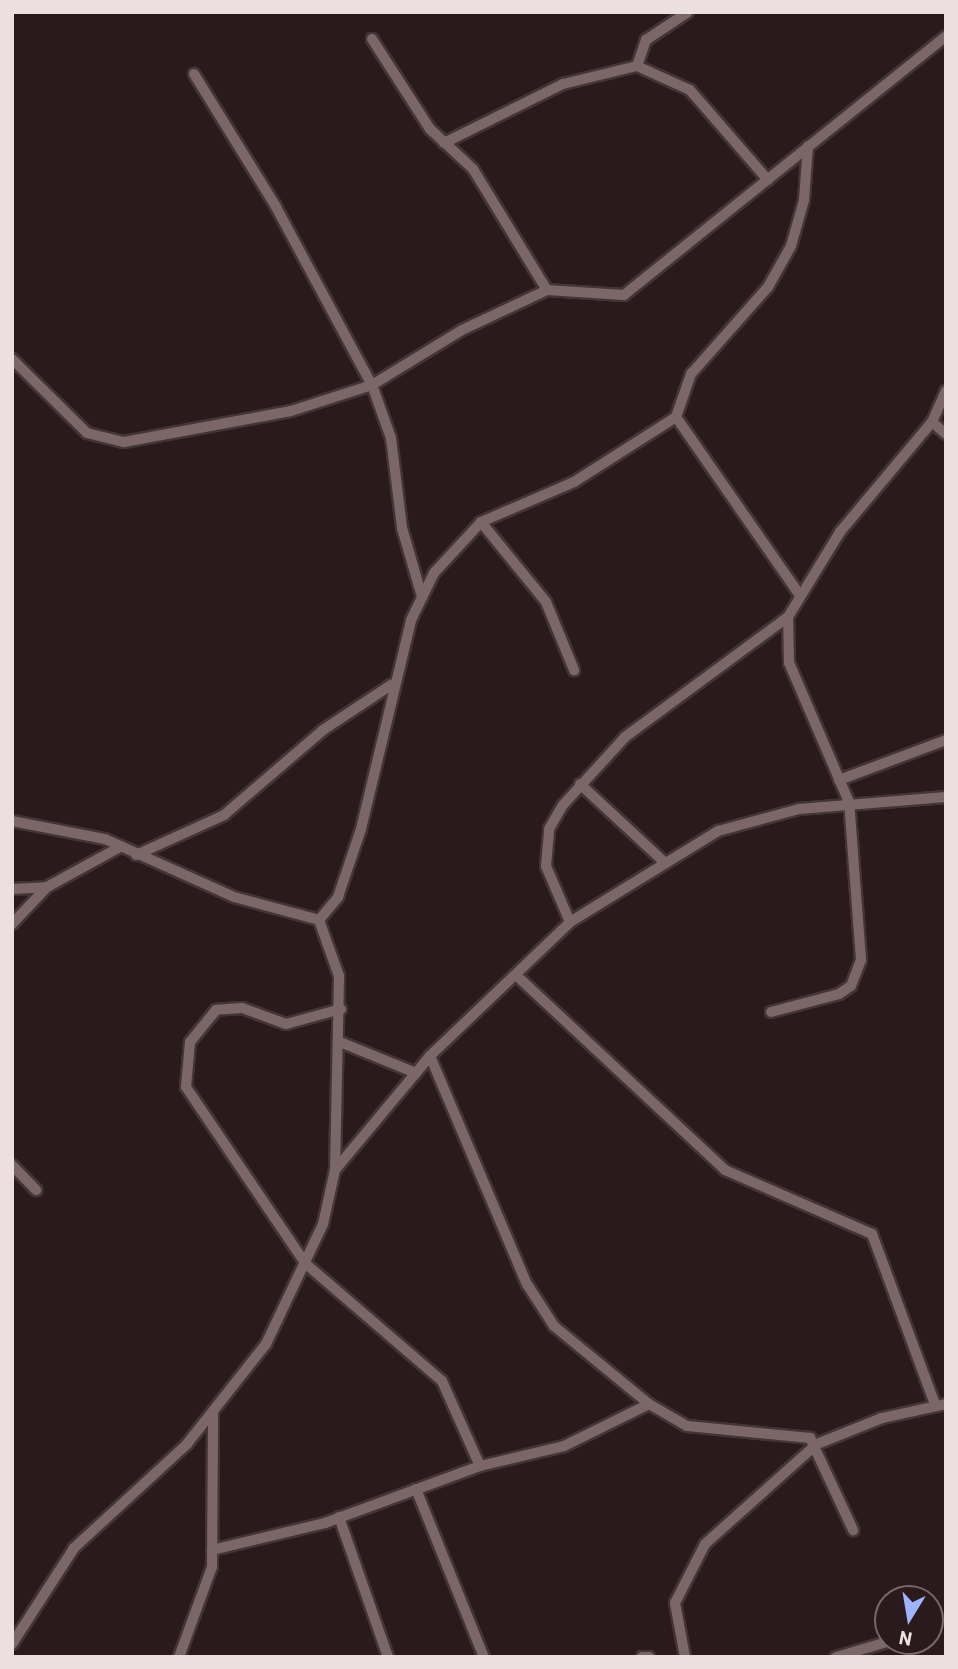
<!DOCTYPE html>
<html>
<head>
<meta charset="utf-8">
<style>
  body { margin:0 }
  #map { position:relative; width:958px; height:1669px; overflow:hidden; background:#2b1a1b; font-family:Barlow,sans-serif }
  div>[style] { position:absolute }
  .roads { filter:drop-shadow(2px 0 #433536) drop-shadow(-2px 0 #433536) drop-shadow(0 2px #433536) drop-shadow(0 -2px #433536) }
  .street>* { height:10px; margin:-5px; padding:0 5px; transform-origin:5px; border-radius:5px; background:#7c6768 }
  span { translate:-50% -50%; white-space:nowrap; text-align:center; line-height:1.15; -webkit-text-stroke:7px #2b1a1b; paint-order:stroke }
  .frame { position:absolute; inset:0; border:14px solid #ecdfdf; pointer-events:none }
  .north { position:absolute; left:874px; top:1585px; width:70px; height:70px; box-sizing:border-box; background:#2b1a1b; border:2px solid #786969; border-radius:50%; rotate:191deg; font-size:19px; font-weight:700; line-height:28px; text-align:center; color:#ecdfdf }
  .north::after { content:''; display:block; margin:auto; width:24px; height:32px; background:#9eb4fd; clip-path:polygon(50% 0,100% 100%,50% 72%,0 100%) }
</style>
</head>
<body>
<div id="map">
  <div class="roads">
    <div class="street">
      <i style="left:372px;top:39px;width:107px;rotate:57.2deg"></i>
      <i style="left:430px;top:129px;width:59px;rotate:42.9deg"></i>
      <i style="left:473px;top:169px;width:142px;rotate:58.6deg"></i>
      <i style="left:637px;top:66px;width:28px;rotate:-71deg"></i>
      <i style="left:646px;top:40px;width:50px;rotate:-33.7deg"></i>
      <i style="left:194px;top:74px;width:156px;rotate:58.3deg"></i>
      <i style="left:276px;top:207px;width:202px;rotate:61.7deg"></i>
      <i style="left:372px;top:385px;width:56px;rotate:70.3deg"></i>
      <i style="left:391px;top:438px;width:91px;rotate:83deg"></i>
      <i style="left:402px;top:528px;width:72px;rotate:73.8deg"></i>
      <i style="left:444px;top:143px;width:133px;rotate:-26.4deg"></i>
      <i style="left:563px;top:84px;width:76px;rotate:-13.7deg"></i>
      <i style="left:637px;top:66px;width:58px;rotate:24.4deg"></i>
      <i style="left:690px;top:90px;width:119px;rotate:49.1deg"></i>
      <i style="left:12px;top:359px;width:105px;rotate:44.6deg"></i>
      <i style="left:87px;top:433px;width:38px;rotate:14deg"></i>
      <i style="left:124px;top:442px;width:170px;rotate:-10.5deg"></i>
      <i style="left:291px;top:411px;width:85px;rotate:-17.8deg"></i>
      <i style="left:372px;top:385px;width:105px;rotate:-31.4deg"></i>
      <i style="left:462px;top:330px;width:94px;rotate:-25.2deg"></i>
      <i style="left:547px;top:290px;width:77px;rotate:3.7deg"></i>
      <i style="left:624px;top:295px;width:413px;rotate:-38.8deg"></i>
      <i style="left:676px;top:417px;width:216px;rotate:55.2deg"></i>
      <i style="left:932px;top:422px;width:18px;rotate:41deg"></i>
      <i style="left:481px;top:522px;width:103px;rotate:50.9deg"></i>
      <i style="left:546px;top:602px;width:74px;rotate:67.6deg"></i>
      <i style="left:839px;top:780px;width:114px;rotate:-20.5deg"></i>
      <i style="left:580px;top:784px;width:112px;rotate:42.8deg"></i>
      <i style="left:12px;top:821px;width:95px;rotate:11deg"></i>
      <i style="left:105px;top:839px;width:141px;rotate:24.2deg"></i>
      <i style="left:234px;top:897px;width:88px;rotate:15.1deg"></i>
      <i style="left:136px;top:855px;width:97px;rotate:-24.4deg"></i>
      <i style="left:224px;top:815px;width:130px;rotate:-40.6deg"></i>
      <i style="left:323px;top:730px;width:82px;rotate:-33.5deg"></i>
      <i style="left:12px;top:889px;width:35px;rotate:-3deg"></i>
      <i style="left:570px;top:922px;width:61px;rotate:-113.2deg"></i>
      <i style="left:546px;top:866px;width:37px;rotate:-85deg"></i>
      <i style="left:549px;top:829px;width:28px;rotate:-60deg"></i>
      <i style="left:563px;top:805px;width:92px;rotate:-47.6deg"></i>
      <i style="left:625px;top:737px;width:202px;rotate:-36.4deg"></i>
      <i style="left:12px;top:924px;width:51px;rotate:-46.6deg"></i>
      <i style="left:47px;top:887px;width:85px;rotate:-28.7deg"></i>
      <i style="left:516px;top:975px;width:286px;rotate:43deg"></i>
      <i style="left:725px;top:1170px;width:160px;rotate:23.5deg"></i>
      <i style="left:872px;top:1234px;width:181px;rotate:69.7deg"></i>
      <i style="left:341px;top:1009px;width:57px;rotate:164.7deg"></i>
      <i style="left:286px;top:1024px;width:47px;rotate:-160deg"></i>
      <i style="left:242px;top:1008px;width:26px;rotate:176deg"></i>
      <i style="left:216px;top:1010px;width:41px;rotate:129.1deg"></i>
      <i style="left:190px;top:1042px;width:45px;rotate:95.1deg"></i>
      <i style="left:186px;top:1087px;width:214px;rotate:55.9deg"></i>
      <i style="left:306px;top:1264px;width:179px;rotate:40.7deg"></i>
      <i style="left:442px;top:1381px;width:93px;rotate:65.9deg"></i>
      <i style="left:771px;top:1012px;width:70px;rotate:-14.8deg"></i>
      <i style="left:839px;top:994px;width:14px;rotate:-34deg"></i>
      <i style="left:851px;top:986px;width:28px;rotate:-69deg"></i>
      <i style="left:861px;top:960px;width:158px;rotate:-94.3deg"></i>
      <i style="left:849px;top:802px;width:151px;rotate:-113.3deg"></i>
      <i style="left:789px;top:663px;width:46px;rotate:-91.2deg"></i>
      <i style="left:788px;top:617px;width:100px;rotate:-58.5deg"></i>
      <i style="left:840px;top:532px;width:143px;rotate:-50.1deg"></i>
      <i style="left:932px;top:422px;width:34px;rotate:-66deg"></i>
      <i style="left:340px;top:1042px;width:82px;rotate:22.2deg"></i>
      <i style="left:430px;top:1056px;width:248px;rotate:67deg"></i>
      <i style="left:527px;top:1284px;width:50px;rotate:57.3deg"></i>
      <i style="left:554px;top:1326px;width:123px;rotate:39.4deg"></i>
      <i style="left:649px;top:1404px;width:44px;rotate:30.1deg"></i>
      <i style="left:687px;top:1426px;width:124px;rotate:5.6deg"></i>
      <i style="left:810px;top:1438px;width:102px;rotate:64.9deg"></i>
      <i style="left:12px;top:1165px;width:35px;rotate:46deg"></i>
      <i style="left:335px;top:1170px;width:194px;rotate:-88.8deg"></i>
      <i style="left:339px;top:976px;width:59px;rotate:-109.7deg"></i>
      <i style="left:319px;top:920px;width:30px;rotate:-50deg"></i>
      <i style="left:338px;top:897px;width:72px;rotate:-71.3deg"></i>
      <i style="left:361px;top:829px;width:215px;rotate:-76.5deg"></i>
      <i style="left:411px;top:620px;width:52px;rotate:-63.9deg"></i>
      <i style="left:434px;top:573px;width:69px;rotate:-47.3deg"></i>
      <i style="left:481px;top:522px;width:101px;rotate:-23.3deg"></i>
      <i style="left:574px;top:482px;width:121px;rotate:-32.5deg"></i>
      <i style="left:676px;top:417px;width:46px;rotate:-70.8deg"></i>
      <i style="left:691px;top:374px;width:116px;rotate:-48.5deg"></i>
      <i style="left:768px;top:287px;width:47px;rotate:-60.7deg"></i>
      <i style="left:791px;top:246px;width:48px;rotate:-74.2deg"></i>
      <i style="left:804px;top:200px;width:54px;rotate:-85.8deg"></i>
      <i style="left:416px;top:1489px;width:181px;rotate:68deg"></i>
      <i style="left:339px;top:1517px;width:148px;rotate:70.7deg"></i>
      <i style="left:212px;top:1550px;width:116px;rotate:-13.4deg"></i>
      <i style="left:325px;top:1523px;width:165px;rotate:-20.2deg"></i>
      <i style="left:480px;top:1466px;width:86px;rotate:-13.4deg"></i>
      <i style="left:564px;top:1446px;width:95px;rotate:-26.3deg"></i>
      <i style="left:12px;top:1644px;width:114px;rotate:-57.1deg"></i>
      <i style="left:74px;top:1548px;width:154px;rotate:-42.6deg"></i>
      <i style="left:187px;top:1444px;width:127px;rotate:-51.7deg"></i>
      <i style="left:266px;top:1344px;width:133px;rotate:-64.6deg"></i>
      <i style="left:323px;top:1224px;width:55px;rotate:-77.5deg"></i>
      <i style="left:335px;top:1170px;width:148px;rotate:-50.2deg"></i>
      <i style="left:430px;top:1056px;width:194px;rotate:-43.7deg"></i>
      <i style="left:570px;top:922px;width:174px;rotate:-31.6deg"></i>
      <i style="left:718px;top:831px;width:84px;rotate:-15.2deg"></i>
      <i style="left:799px;top:809px;width:147px;rotate:-4.7deg"></i>
      <i style="left:179px;top:1657px;width:96px;rotate:-69.9deg"></i>
      <i style="left:212px;top:1567px;width:154px;rotate:-89.6deg"></i>
      <i style="left:642px;top:1657px;width:7px"></i>
      <i style="left:685px;top:1657px;width:55px;rotate:-100.5deg"></i>
      <i style="left:675px;top:1603px;width:66px;rotate:-63deg"></i>
      <i style="left:705px;top:1544px;width:150px;rotate:-41.8deg"></i>
      <i style="left:817px;top:1444px;width:70px;rotate:-21.8deg"></i>
      <i style="left:882px;top:1418px;width:66px;rotate:-12.3deg"></i>
      <i style="left:836px;top:1657px;width:56px;rotate:-16.5deg"></i>
    </div>
  </div>
  <div class="frame"></div>
  <div class="north">N</div>
</div>
</body>
</html>
